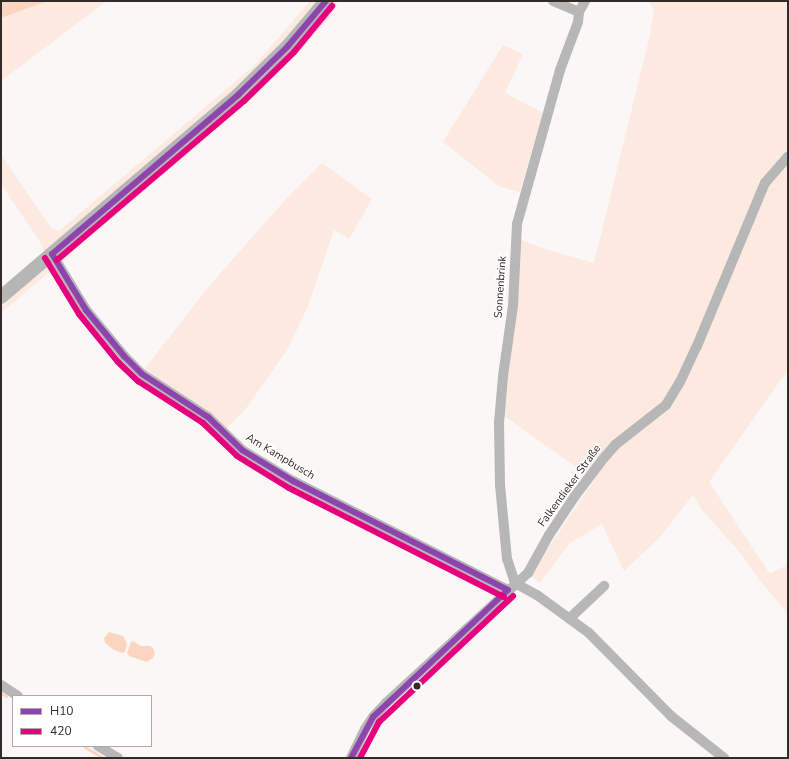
<!DOCTYPE html>
<html>
<head>
<meta charset="utf-8">
<style>
  body { margin:0 }
  #map { position:relative; width:789px; height:759px; overflow:hidden; background:#fbf7f6; font-family:"Nunito Sans",sans-serif }
  div>[style] { position:absolute }
  .green>* { inset:0; background:#fce9df }
  .water>* { inset:0; background:#fcd5c1 }
  .stream>* { height:3px; margin:-1.5px; padding:0 1.5px; transform-origin:1.5px; border-radius:1.5px; background:#fcd5c1 }
  .street>* { height:10px; margin:-5px; padding:0 5px; transform-origin:5px; border-radius:5px; background:#b7b7b8 }
  .secondary>* { height:14px; margin:-7px; padding:0 7px; transform-origin:7px; border-radius:7px; background:#b6b6b7 }
  .bus-1>* { height:6px; margin:-3px; padding:0 3px; transform-origin:3px; border-radius:3px; background:#8e44ad }
  .bus-2>* { height:6px; margin:-3px; padding:0 3px; transform-origin:3px; border-radius:3px; background:#e5007d }
  .dots>* { width:11px; height:11px; translate:-50% -50%; box-sizing:border-box; border:2px solid #fff; border-radius:50% }
  span { translate:-50% -50%; white-space:nowrap; text-align:center; line-height:1.15; -webkit-text-stroke:3px #fff; paint-order:stroke }
  .street-label { font-size:11px; color:#322b27 }
  .frame { position:absolute; inset:0; border:2px solid #322b27; pointer-events:none }
  .legend { position:absolute; left:12px; top:695px; width:140px; height:52px; box-sizing:border-box; background:#fff; border:1px solid #adaaa9; margin:0; padding:5px 7px; list-style:none; font-size:12px; color:#322b27 }
  .legend li { display:flex; align-items:center; gap:8px; height:20px }
  .legend b { width:20px; border:1px solid #adaaa9 }
</style>
</head>
<body>
<div id="map">
  <div class="green">
    <i style="clip-path:polygon(48px 1px,107px 1px,1px 81px,1px 18px)"></i>
    <i style="clip-path:polygon(310px 1px,317px 1px,270px 57px,235px 90px,46px 251px,43px 249px,40px 242px,1px 184px,1px 155px,52px 229px,59px 231px,255px 65px)"></i>
    <i style="clip-path:polygon(333px 1px,338px 1px,331px 16px,300px 51px,251px 100px,248px 93px)"></i>
    <i style="clip-path:polygon(648px 1px,788px 1px,788px 378px,787px 371px,709px 482px,770px 574px,785px 566px,788px 561px,788px 614px,757px 577px,742px 555px,702px 510px,693px 495px,660px 537px,624px 571px,602px 524px,570px 543px,540px 583px,530px 575px,594px 480px,503px 415px,521px 240px,548px 250px,594px 263px,650px 35px,654px 10px)"></i>
    <i style="clip-path:polygon(503px 45px,523px 54px,505px 93px,543px 113px,520px 192px,500px 187px,443px 142px)"></i>
    <i style="clip-path:polygon(236px 104px,244px 106px,62px 261px,62px 257px,64px 251px)"></i>
    <i style="clip-path:polygon(322px 163px,372px 199px,349px 239px,334px 230px,308px 306px,287px 350px,247px 407px,226px 429px,163px 384px,145px 368px,211px 284px,285px 200px)"></i>
    <i style="clip-path:polygon(46px 266px,51px 266px,53px 269px,1px 313px,1px 304px)"></i>
  </div>
  <div class="water">
    <i style="clip-path:polygon(1px 1px,48px 1px,1px 18px)"></i>
    <i style="clip-path:polygon(109px 632px,123px 636px,127px 644px,125px 652px,122px 653px,114px 650px,105px 643px,104px 638px)"></i>
    <i style="clip-path:polygon(133px 641px,141px 646px,150px 646px,153px 648px,155px 654px,153px 658px,147px 662px,129px 656px,127px 653px,131px 642px)"></i>
  </div>
  <div class="stream">
    <i style="left:1px;top:693px;width:6px;rotate:31deg"></i>
    <i style="left:85px;top:747px;width:21px;rotate:31deg"></i>
  </div>
  <div class="street">
    <i style="left:553px;top:1px;width:28px;rotate:23deg"></i>
    <i style="left:52px;top:254px;width:66px;rotate:58.7deg"></i>
    <i style="left:86px;top:310px;width:60px;rotate:50.4deg"></i>
    <i style="left:124px;top:356px;width:25px;rotate:45deg"></i>
    <i style="left:142px;top:374px;width:79px;rotate:33.1deg"></i>
    <i style="left:208px;top:417px;width:47px;rotate:44.1deg"></i>
    <i style="left:242px;top:450px;width:60px;rotate:31.3deg"></i>
    <i style="left:293px;top:481px;width:241px;rotate:26.9deg"></i>
    <i style="left:515px;top:583px;width:25px;rotate:-108deg"></i>
    <i style="left:507px;top:559px;width:74px;rotate:-95.4deg"></i>
    <i style="left:500px;top:485px;width:62px;rotate:-90.9deg"></i>
    <i style="left:499px;top:423px;width:47px;rotate:-85.1deg"></i>
    <i style="left:503px;top:376px;width:71px;rotate:-81.9deg"></i>
    <i style="left:513px;top:306px;width:82px;rotate:-87.2deg"></i>
    <i style="left:517px;top:224px;width:160px;rotate:-74.4deg"></i>
    <i style="left:560px;top:70px;width:51px;rotate:-69.4deg"></i>
    <i style="left:578px;top:22px;width:10px;rotate:-84deg"></i>
    <i style="left:579px;top:12px;width:13px;rotate:-61deg"></i>
    <i style="left:515px;top:583px;width:25px;rotate:29deg"></i>
    <i style="left:537px;top:595px;width:64px;rotate:36.2deg"></i>
    <i style="left:589px;top:633px;width:117px;rotate:45.3deg"></i>
    <i style="left:671px;top:716px;width:68px;rotate:38.4deg"></i>
    <i style="left:570px;top:618px;width:47px;rotate:-43.3deg"></i>
    <i style="left:1px;top:685px;width:20px;rotate:33deg"></i>
    <i style="left:98px;top:746px;width:23px;rotate:31deg"></i>
    <i style="left:351px;top:758px;width:32px;rotate:-64deg"></i>
    <i style="left:365px;top:729px;width:14px;rotate:-56deg"></i>
    <i style="left:373px;top:717px;width:19px;rotate:-47deg"></i>
    <i style="left:386px;top:703px;width:193px;rotate:-42.5deg"></i>
    <i style="left:528px;top:573px;width:43px;rotate:-61.1deg"></i>
    <i style="left:549px;top:535px;width:47px;rotate:-56.3deg"></i>
    <i style="left:575px;top:496px;width:46px;rotate:-52.9deg"></i>
    <i style="left:603px;top:459px;width:18px;rotate:-49deg"></i>
    <i style="left:615px;top:445px;width:65px;rotate:-38.1deg"></i>
    <i style="left:666px;top:405px;width:27px;rotate:-59deg"></i>
    <i style="left:680px;top:382px;width:40px;rotate:-65deg"></i>
    <i style="left:697px;top:346px;width:177px;rotate:-67.4deg"></i>
    <i style="left:765px;top:183px;width:35px;rotate:-49deg"></i>
  </div>
  <div class="secondary">
    <i style="left:1px;top:297px;width:311px;rotate:-40.4deg"></i>
    <i style="left:238px;top:95px;width:70px;rotate:-44.4deg"></i>
    <i style="left:288px;top:46px;width:59px;rotate:-49.8deg"></i>
  </div>
  <div class="bus-1">
    <i style="left:52px;top:254px;width:66px;rotate:58.7deg"></i>
    <i style="left:86px;top:310px;width:60px;rotate:50.4deg"></i>
    <i style="left:124px;top:356px;width:25px;rotate:45deg"></i>
    <i style="left:142px;top:374px;width:79px;rotate:33.1deg"></i>
    <i style="left:208px;top:417px;width:47px;rotate:44.1deg"></i>
    <i style="left:242px;top:450px;width:60px;rotate:31.3deg"></i>
    <i style="left:293px;top:481px;width:241px;rotate:26.9deg"></i>
    <i style="left:52px;top:254px;width:245px;rotate:-40.5deg"></i>
    <i style="left:238px;top:95px;width:70px;rotate:-44.4deg"></i>
    <i style="left:288px;top:46px;width:59px;rotate:-49.8deg"></i>
    <i style="left:351px;top:758px;width:47px;rotate:-61.8deg"></i>
    <i style="left:373px;top:717px;width:185px;rotate:-43.3deg"></i>
  </div>
  <div class="bus-2">
    <i style="left:45px;top:258px;width:66px;rotate:58.7deg"></i>
    <i style="left:79px;top:314px;width:62px;rotate:50.9deg"></i>
    <i style="left:118px;top:362px;width:28px;rotate:44deg"></i>
    <i style="left:138px;top:381px;width:77px;rotate:32.9deg"></i>
    <i style="left:203px;top:423px;width:47px;rotate:44.1deg"></i>
    <i style="left:237px;top:456px;width:61px;rotate:31.6deg"></i>
    <i style="left:289px;top:488px;width:241px;rotate:26.9deg"></i>
    <i style="left:57px;top:260px;width:245px;rotate:-40.4deg"></i>
    <i style="left:244px;top:101px;width:70px;rotate:-44.4deg"></i>
    <i style="left:294px;top:52px;width:60px;rotate:-50.4deg"></i>
    <i style="left:360px;top:758px;width:41px;rotate:-62.2deg"></i>
    <i style="left:379px;top:722px;width:184px;rotate:-43.2deg"></i>
  </div>
  <div class="dots">
    <i style="left:417px;top:686px;background:#322b27"></i>
  </div>
  <div class="street-label">
    <span style="left:501px;top:287px;rotate:-86deg">Sonnenbrink</span>
    <span style="left:280px;top:457px;rotate:31deg">Am Kampbusch</span>
    <span style="left:570px;top:486px;rotate:-54deg">Falkendieker Straße</span>
  </div>
  <div class="frame"></div>
  <ul class="legend">
  <li><b style="height:5px;background:#8e44ad"></b>H10</li>
  <li><b style="height:5px;background:#e5007d"></b>420</li>
  </ul>
</div>
</body>
</html>
